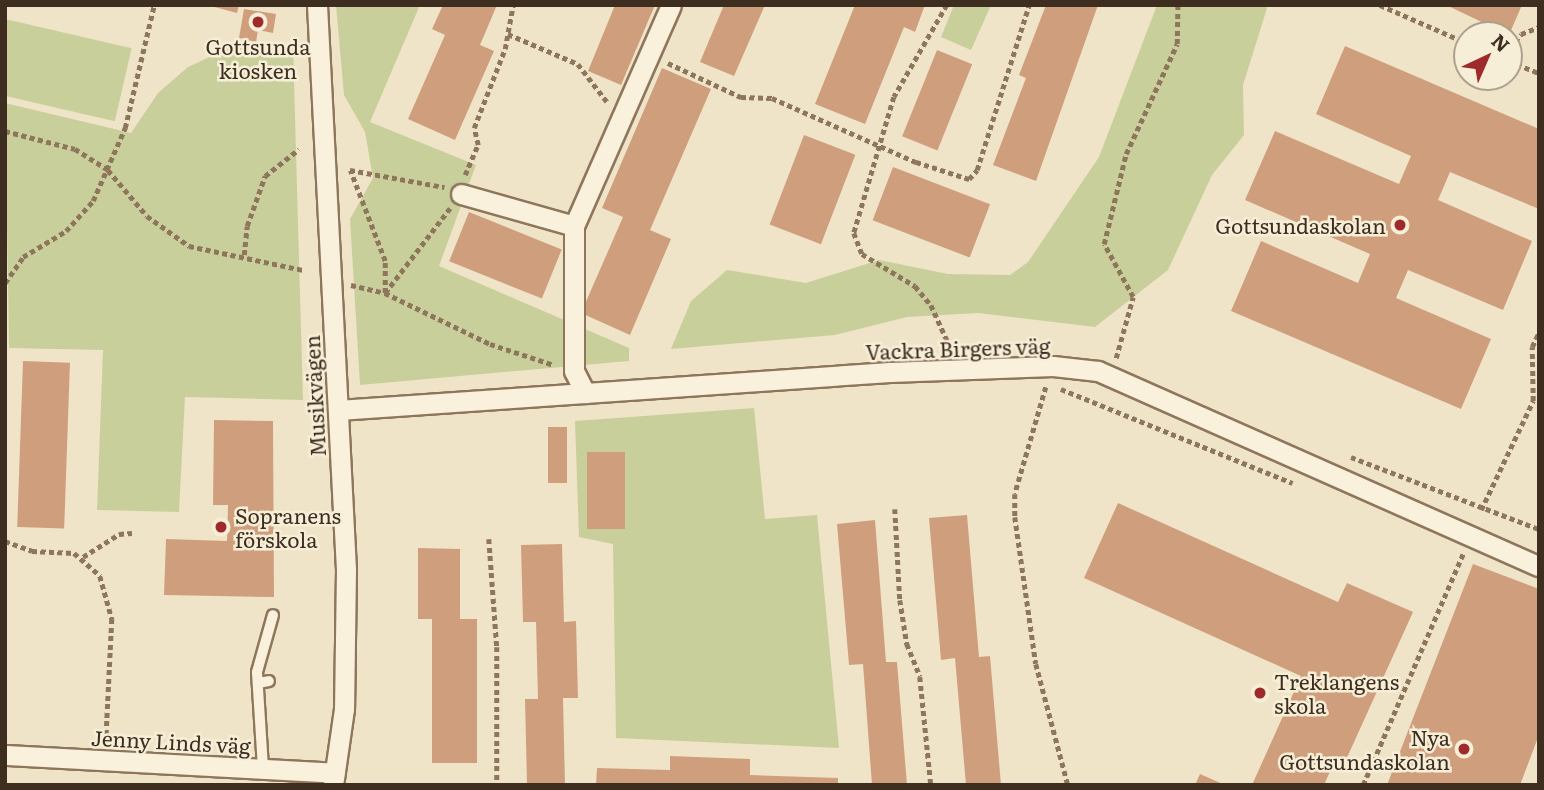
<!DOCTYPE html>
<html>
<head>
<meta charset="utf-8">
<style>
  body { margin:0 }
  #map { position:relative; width:1544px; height:790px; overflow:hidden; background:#f0e4c8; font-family:Literata,serif }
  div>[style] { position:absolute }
  .green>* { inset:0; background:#c9cf9b; transform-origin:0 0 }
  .building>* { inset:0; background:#cf9f7d; transform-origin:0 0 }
  .path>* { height:4.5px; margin-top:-2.25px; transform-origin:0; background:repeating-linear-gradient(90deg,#8d765c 0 5px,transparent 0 8.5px) }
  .roads { filter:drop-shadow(2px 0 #8d765c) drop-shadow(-2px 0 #8d765c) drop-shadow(0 2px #8d765c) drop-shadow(0 -2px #8d765c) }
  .lane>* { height:10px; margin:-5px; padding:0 5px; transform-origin:5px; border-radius:5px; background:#faf1dc }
  .street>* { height:19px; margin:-9.5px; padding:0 9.5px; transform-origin:9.5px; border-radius:9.5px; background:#faf1dc }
  .dots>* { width:19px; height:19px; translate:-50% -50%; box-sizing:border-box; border:4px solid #f7eed8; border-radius:50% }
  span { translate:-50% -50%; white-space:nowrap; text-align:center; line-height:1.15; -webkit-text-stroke:5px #f7eed8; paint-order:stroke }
  .poi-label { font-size:21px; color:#3d2e20 }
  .right { translate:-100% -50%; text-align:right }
  .left { translate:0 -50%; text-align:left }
  .street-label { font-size:21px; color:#3d2e20 }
  .frame { position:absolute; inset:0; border:7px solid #3d2e20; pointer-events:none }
  .north { position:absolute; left:1453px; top:21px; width:70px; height:70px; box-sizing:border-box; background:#f7eed8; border:2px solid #ada18e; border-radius:50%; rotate:44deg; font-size:19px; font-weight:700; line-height:28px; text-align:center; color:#3d2e20 }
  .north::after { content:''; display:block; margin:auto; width:24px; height:32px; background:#9e2a2b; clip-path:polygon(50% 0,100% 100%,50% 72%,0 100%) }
</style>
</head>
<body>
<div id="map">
  <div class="green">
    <i style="clip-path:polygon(336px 5px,420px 5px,370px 122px,476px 165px,439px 266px,629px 348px,629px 361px,360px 385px,350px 219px,373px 178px,365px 132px,344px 95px)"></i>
    <i style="clip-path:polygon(954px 5px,991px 5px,971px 50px,941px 37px)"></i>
    <i style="clip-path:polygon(1157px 5px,1268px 5px,1243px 85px,1244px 135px,1212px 175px,1168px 270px,1095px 327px,978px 313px,907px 317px,835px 335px,671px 349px,691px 301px,727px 270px,806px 283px,879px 260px,948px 274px,1010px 275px,1028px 262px,1099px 157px)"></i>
    <i style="left:5px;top:19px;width:130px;height:75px;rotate:13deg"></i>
    <i style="clip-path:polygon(238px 44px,293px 45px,303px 400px,185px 397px,179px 512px,97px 510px,103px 350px,9px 348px,5px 103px,131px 133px,158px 93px,188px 67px)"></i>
    <i style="clip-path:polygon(754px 408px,765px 519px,817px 515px,839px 748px,616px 738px,613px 544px,579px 537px,575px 421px)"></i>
  </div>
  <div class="building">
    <i style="clip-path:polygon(207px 5px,239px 5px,237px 13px)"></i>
    <i style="clip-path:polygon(443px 5px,497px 5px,480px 45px,494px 51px,455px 140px,408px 119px,445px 35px,432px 29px)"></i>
    <i style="clip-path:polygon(615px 5px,655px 5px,621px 85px,588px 71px)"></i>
    <i style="clip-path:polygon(724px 5px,765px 5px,734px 76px,700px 62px)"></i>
    <i style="clip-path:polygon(855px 5px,925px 5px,915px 32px,904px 27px,865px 124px,815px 104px)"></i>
    <i style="clip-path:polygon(1046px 5px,1098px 5px,1036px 181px,993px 165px,1026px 78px,1019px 75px)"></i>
    <i style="clip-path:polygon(1446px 5px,1522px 5px,1509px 35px)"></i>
    <i style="clip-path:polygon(244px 9px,276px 14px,273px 33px,258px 30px,256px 42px,239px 38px)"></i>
    <i style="clip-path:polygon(1345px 46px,1539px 129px,1539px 209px,1450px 172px,1438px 200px,1532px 241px,1503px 310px,1408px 270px,1396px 298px,1491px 339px,1461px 409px,1231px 311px,1261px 241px,1358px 283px,1370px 254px,1245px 200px,1275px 131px,1399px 184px,1411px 156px,1316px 114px)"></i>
    <i style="left:937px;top:50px;width:38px;height:93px;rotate:22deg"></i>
    <i style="clip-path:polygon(662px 68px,711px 89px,650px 230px,671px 239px,630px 335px,581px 313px,623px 217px,602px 208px)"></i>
    <i style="left:804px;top:135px;width:55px;height:96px;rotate:21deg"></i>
    <i style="left:893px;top:167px;width:104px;height:57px;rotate:21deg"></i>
    <i style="left:469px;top:212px;width:100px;height:53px;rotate:22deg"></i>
    <i style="left:23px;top:361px;width:47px;height:166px;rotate:2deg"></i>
    <i style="clip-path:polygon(214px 420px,273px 421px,274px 597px,164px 595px,166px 539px,227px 541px,228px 505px,213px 505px)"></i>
    <i style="left:548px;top:427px;width:19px;height:56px"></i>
    <i style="left:587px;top:452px;width:38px;height:77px"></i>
    <i style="clip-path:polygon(1118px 503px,1338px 602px,1347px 583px,1413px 612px,1345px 762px,1336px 758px,1324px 785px,1252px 785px,1301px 676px,1084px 578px)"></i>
    <i style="clip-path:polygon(967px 515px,979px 657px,990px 656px,1001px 785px,966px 785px,955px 658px,941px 660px,929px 518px)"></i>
    <i style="clip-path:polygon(875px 520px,886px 662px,897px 662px,907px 785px,872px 785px,863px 664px,849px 665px,837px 524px)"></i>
    <i style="clip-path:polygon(562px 544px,564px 622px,576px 621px,578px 698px,563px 698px,565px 785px,527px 785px,525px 699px,538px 699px,536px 622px,523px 622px,521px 545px)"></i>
    <i style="clip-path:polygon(418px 548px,460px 549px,460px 619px,477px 619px,477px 763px,432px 763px,432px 619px,418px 619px)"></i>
    <i style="clip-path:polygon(1473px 564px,1539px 589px,1539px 735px,1520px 785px,1387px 785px)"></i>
    <i style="clip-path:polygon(670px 756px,750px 759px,750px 775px,838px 778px,838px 785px,596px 785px,597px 768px,670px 770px)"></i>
    <i style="clip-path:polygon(1200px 774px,1225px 785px,1195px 785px)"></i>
  </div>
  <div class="path">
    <i style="left:947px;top:5px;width:106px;rotate:119.9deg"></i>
    <i style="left:894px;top:97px;width:142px;rotate:106.4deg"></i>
    <i style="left:854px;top:233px;width:22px;rotate:69deg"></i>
    <i style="left:862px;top:254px;width:62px;rotate:31.1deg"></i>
    <i style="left:915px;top:286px;width:25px;rotate:50deg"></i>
    <i style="left:931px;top:305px;width:51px;rotate:65.5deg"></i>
    <i style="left:1380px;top:5px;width:95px;rotate:23.6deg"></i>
    <i style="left:508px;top:34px;width:76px;rotate:23.2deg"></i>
    <i style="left:578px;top:64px;width:49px;rotate:52.4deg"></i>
    <i style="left:1509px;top:48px;width:18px;rotate:-49deg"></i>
    <i style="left:1521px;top:34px;width:19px;rotate:-21deg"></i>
    <i style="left:1509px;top:61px;width:32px;rotate:22deg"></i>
    <i style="left:668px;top:63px;width:81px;rotate:25deg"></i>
    <i style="left:741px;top:97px;width:31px;rotate:2deg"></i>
    <i style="left:772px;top:98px;width:158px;rotate:24deg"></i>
    <i style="left:916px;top:162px;width:56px;rotate:17.8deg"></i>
    <i style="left:969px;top:179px;width:12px;rotate:-48deg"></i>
    <i style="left:977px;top:170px;width:173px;rotate:-72.5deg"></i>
    <i style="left:5px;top:131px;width:72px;rotate:14.4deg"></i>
    <i style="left:75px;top:149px;width:39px;rotate:32deg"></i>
    <i style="left:108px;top:170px;width:60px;rotate:49.7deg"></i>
    <i style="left:147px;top:216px;width:52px;rotate:35.5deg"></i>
    <i style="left:189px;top:246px;width:116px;rotate:11.9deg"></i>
    <i style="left:465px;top:175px;width:33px;rotate:-67deg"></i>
    <i style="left:478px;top:145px;width:17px;rotate:-103deg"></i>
    <i style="left:474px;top:128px;width:85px;rotate:-68.6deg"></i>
    <i style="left:505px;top:49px;width:45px;rotate:-79.7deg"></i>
    <i style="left:244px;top:255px;width:29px;rotate:-84deg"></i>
    <i style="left:247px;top:226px;width:53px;rotate:-70.2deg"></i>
    <i style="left:265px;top:176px;width:43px;rotate:-38.5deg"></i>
    <i style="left:5px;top:283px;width:32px;rotate:-55deg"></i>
    <i style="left:23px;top:257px;width:50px;rotate:-31.2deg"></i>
    <i style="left:66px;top:231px;width:40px;rotate:-48deg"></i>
    <i style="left:93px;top:201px;width:80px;rotate:-66.3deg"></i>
    <i style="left:125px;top:128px;width:126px;rotate:-76.7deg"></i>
    <i style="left:351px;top:285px;width:35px;rotate:13deg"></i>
    <i style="left:385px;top:293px;width:117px;rotate:25.9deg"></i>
    <i style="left:490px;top:344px;width:67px;rotate:18.2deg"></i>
    <i style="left:385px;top:293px;width:107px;rotate:-52.6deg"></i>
    <i style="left:385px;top:293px;width:32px;rotate:-90deg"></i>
    <i style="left:385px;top:261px;width:97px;rotate:-111deg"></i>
    <i style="left:350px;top:170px;width:96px;rotate:10.3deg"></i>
    <i style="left:1116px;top:358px;width:63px;rotate:-74.4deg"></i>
    <i style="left:1133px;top:297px;width:60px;rotate:-118.7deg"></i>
    <i style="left:1104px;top:244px;width:93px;rotate:-76.3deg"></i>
    <i style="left:1126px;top:154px;width:121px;rotate:-65.1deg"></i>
    <i style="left:1177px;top:44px;width:39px;rotate:-89deg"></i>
    <i style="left:1046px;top:387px;width:111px;rotate:106.2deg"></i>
    <i style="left:1015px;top:494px;width:23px;rotate:90deg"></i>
    <i style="left:1015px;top:517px;width:148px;rotate:81.9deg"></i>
    <i style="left:1036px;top:664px;width:125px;rotate:75.2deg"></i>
    <i style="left:1061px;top:389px;width:250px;rotate:22.1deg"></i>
    <i style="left:1351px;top:457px;width:201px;rotate:21deg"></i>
    <i style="left:895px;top:509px;width:91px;rotate:86.9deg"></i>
    <i style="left:900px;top:600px;width:45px;rotate:81deg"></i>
    <i style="left:907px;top:644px;width:35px;rotate:68deg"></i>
    <i style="left:920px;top:677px;width:109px;rotate:84.2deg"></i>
    <i style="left:1481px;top:510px;width:121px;rotate:-64.5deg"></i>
    <i style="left:1533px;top:401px;width:54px;rotate:-91.1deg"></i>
    <i style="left:1532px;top:347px;width:17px;rotate:-65deg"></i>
    <i style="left:489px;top:539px;width:108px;rotate:85.8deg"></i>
    <i style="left:497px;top:647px;width:138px;rotate:90deg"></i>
    <i style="left:5px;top:541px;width:29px;rotate:20deg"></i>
    <i style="left:32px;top:551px;width:42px;rotate:2.7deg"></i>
    <i style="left:74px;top:553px;width:35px;rotate:41deg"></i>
    <i style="left:100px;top:576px;width:45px;rotate:74.4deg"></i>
    <i style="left:112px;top:619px;width:121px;rotate:92.8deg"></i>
    <i style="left:83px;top:557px;width:43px;rotate:-32.6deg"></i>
    <i style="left:119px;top:534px;width:13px;rotate:-4deg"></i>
    <i style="left:1363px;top:785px;width:252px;rotate:-66.6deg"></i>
  </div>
  <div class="roads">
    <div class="lane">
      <i style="left:258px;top:683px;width:11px;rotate:-10deg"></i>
      <i style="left:263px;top:768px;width:96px;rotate:-93.6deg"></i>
      <i style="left:257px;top:672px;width:59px;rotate:-74.3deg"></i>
    </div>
    <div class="street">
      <i style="left:317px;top:5px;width:565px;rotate:87.06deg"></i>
      <i style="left:346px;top:569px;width:140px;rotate:90.8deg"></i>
      <i style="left:344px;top:709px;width:77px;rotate:98.2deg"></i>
      <i style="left:461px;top:194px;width:117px;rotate:15.8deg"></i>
      <i style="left:574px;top:226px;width:241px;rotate:-66.3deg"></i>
      <i style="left:574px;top:226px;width:145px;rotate:90deg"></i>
      <i style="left:574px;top:371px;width:25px;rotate:63deg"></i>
      <i style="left:338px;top:410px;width:553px;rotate:-3.94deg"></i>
      <i style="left:890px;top:372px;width:163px;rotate:-2.1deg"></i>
      <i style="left:1053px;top:366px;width:45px;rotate:6.3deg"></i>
      <i style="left:1098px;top:371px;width:482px;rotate:23.9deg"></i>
      <i style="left:5px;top:755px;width:330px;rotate:3.1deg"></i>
    </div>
  </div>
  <div class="dots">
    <i style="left:258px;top:22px;background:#9e2a2b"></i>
    <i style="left:1400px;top:225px;background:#9e2a2b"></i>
    <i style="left:221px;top:527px;background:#9e2a2b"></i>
    <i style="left:1260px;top:693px;background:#9e2a2b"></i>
    <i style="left:1464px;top:749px;background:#9e2a2b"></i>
  </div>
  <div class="poi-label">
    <span style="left:258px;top:58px">Gottsunda<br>kiosken</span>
    <span class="right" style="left:1386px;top:225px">Gottsundaskolan</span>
    <span class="left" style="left:235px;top:527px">Sopranens<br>förskola</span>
    <span class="left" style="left:1274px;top:693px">Treklangens<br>skola</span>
    <span class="right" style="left:1450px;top:749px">Nya<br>Gottsundaskolan</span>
  </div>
  <div class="street-label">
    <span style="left:958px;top:348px;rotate:-2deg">Vackra Birgers väg</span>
    <span style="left:314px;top:396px;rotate:-93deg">Musikvägen</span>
    <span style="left:171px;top:741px;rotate:3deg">Jenny Linds väg</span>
  </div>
  <div class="frame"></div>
  <div class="north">N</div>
</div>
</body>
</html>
